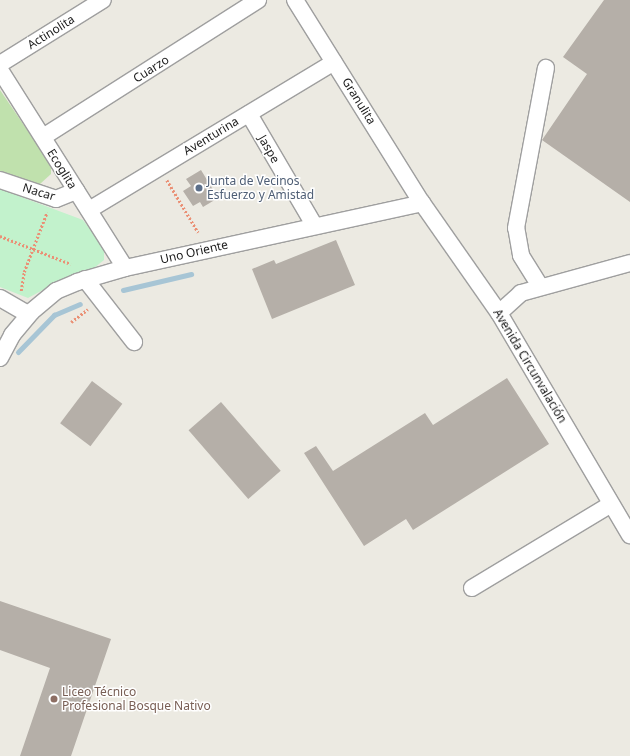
<!DOCTYPE html>
<html>
<head>
<meta charset="utf-8">
<style>
  body { margin:0 }
  #map { position:relative; width:630px; height:756px; overflow:hidden; background:#eceae2; font-family:"Noto Sans",sans-serif }
  div>[style] { position:absolute }
  .grass>* { inset:0; background:#c0e1ad }
  .park>* { inset:0; background:#c2f2cc }
  .stream>* { height:5px; margin:-2.5px; padding:0 2.5px; transform-origin:2.5px; border-radius:2.5px; background:#a7c5d5 }
  .building>* { inset:0; background:#b5afa8; transform-origin:0 0 }
  .path>* { height:2.5px; margin-top:-1.25px; transform-origin:0; background:repeating-linear-gradient(90deg,#ea9075 0 2px,transparent 0 4px) }
  .roads { filter:drop-shadow(1px 0 #9f9f9f) drop-shadow(-1px 0 #9f9f9f) drop-shadow(0 1px #9f9f9f) drop-shadow(0 -1px #9f9f9f) }
  .minor>* { height:16px; margin:-8px; padding:0 8px; transform-origin:8px; border-radius:8px; background:#fff }
  .dots>* { width:11px; height:11px; translate:-50% -50%; box-sizing:border-box; border:2px solid #fff; border-radius:50% }
  span { translate:-50% -50%; white-space:nowrap; text-align:center; line-height:1.15; -webkit-text-stroke:3px #fff; paint-order:stroke }
  .street-label { font-size:12px; color:#1b1b1b }
  .service-label { font-size:12px; color:#4e5e75 }
  .left { translate:0 -50%; text-align:left }
  .education-label { font-size:12px; color:#785e54 }
</style>
</head>
<body>
<div id="map">
  <div class="grass">
    <i style="clip-path:polygon(0 90px,51px 165px,51px 174px,40px 184px,0 173px)"></i>
  </div>
  <div class="park">
    <i style="clip-path:polygon(0 189px,83px 220px,104px 248px,104px 260px,94px 268px,65px 278px,28px 298px,0 287px)"></i>
  </div>
  <div class="stream">
    <i style="left:123px;top:290px;width:70px;rotate:-13.2deg"></i>
    <i style="left:18px;top:352px;width:52px;rotate:-45.8deg"></i>
    <i style="left:54px;top:315px;width:28px;rotate:-23deg"></i>
  </div>
  <div class="building">
    <i style="clip-path:polygon(604px 0,630px 0,630px 202px,542px 140px,587px 74px,563px 57px)"></i>
    <i style="clip-path:polygon(201px 170px,218px 198px,203px 207px,200px 202px,193px 206px,183px 191px,191px 186px,186px 179px)"></i>
    <i style="clip-path:polygon(336px 240px,355px 285px,272px 319px,252px 269px,274px 260px,276px 264px)"></i>
    <i style="clip-path:polygon(507px 378px,549px 444px,413px 530px,406px 519px,364px 546px,304px 453px,316px 446px,333px 471px,425px 413px,433px 425px)"></i>
    <i style="left:92px;top:381px;width:38px;height:53px;rotate:37deg"></i>
    <i style="left:221px;top:402px;width:91px;height:43px;rotate:49deg"></i>
    <i style="clip-path:polygon(0 601px,111px 639px,71px 756px,20px 756px,50px 668px,0 650px)"></i>
  </div>
  <div class="path">
    <i style="left:167px;top:180px;width:61px;rotate:59.2deg"></i>
    <i style="left:0;top:236px;width:76px;rotate:21.5deg"></i>
    <i style="left:21px;top:291px;width:19px;rotate:-81deg"></i>
    <i style="left:24px;top:272px;width:64px;rotate:-69deg"></i>
    <i style="left:71px;top:322px;width:21px;rotate:-37deg"></i>
  </div>
  <div class="roads">
    <div class="minor">
      <i style="left:295px;top:0;width:239px;rotate:58deg"></i>
      <i style="left:422px;top:203px;width:134px;rotate:55deg"></i>
      <i style="left:499px;top:313px;width:258px;rotate:59.5deg"></i>
      <i style="left:0;top:64px;width:121px;rotate:-31.9deg"></i>
      <i style="left:0;top:70px;width:234px;rotate:57.7deg"></i>
      <i style="left:249px;top:114px;width:129px;rotate:59.6deg"></i>
      <i style="left:43px;top:137px;width:255px;rotate:-32.5deg"></i>
      <i style="left:0;top:180px;width:59px;rotate:18.7deg"></i>
      <i style="left:56px;top:199px;width:22px;rotate:-22deg"></i>
      <i style="left:89px;top:210px;width:286px;rotate:-31.1deg"></i>
      <i style="left:85px;top:279px;width:80px;rotate:52.1deg"></i>
      <i style="left:540px;top:286px;width:36px;rotate:-122deg"></i>
      <i style="left:521px;top:255px;width:27px;rotate:-100deg"></i>
      <i style="left:516px;top:228px;width:163px;rotate:-79.4deg"></i>
      <i style="left:0;top:298px;width:32px;rotate:30deg"></i>
      <i style="left:499px;top:313px;width:30px;rotate:-42deg"></i>
      <i style="left:521px;top:293px;width:113px;rotate:-15.4deg"></i>
      <i style="left:0;top:358px;width:26px;rotate:-62deg"></i>
      <i style="left:12px;top:335px;width:30px;rotate:-50deg"></i>
      <i style="left:31px;top:312px;width:33px;rotate:-40deg"></i>
      <i style="left:56px;top:291px;width:23px;rotate:-23deg"></i>
      <i style="left:77px;top:282px;width:50px;rotate:-16.3deg"></i>
      <i style="left:125px;top:268px;width:304px;rotate:-12.3deg"></i>
      <i style="left:472px;top:588px;width:162px;rotate:-31.1deg"></i>
    </div>
  </div>
  <div class="dots">
    <i style="left:199px;top:188px;background:#5c6f8a"></i>
    <i style="left:54px;top:699px;background:#8d6e63"></i>
  </div>
  <div class="street-label">
    <span style="left:51px;top:32px;rotate:-32deg">Actinolita</span>
    <span style="left:151px;top:69px;rotate:-32deg">Cuarzo</span>
    <span style="left:359px;top:101px;rotate:58deg">Granulita</span>
    <span style="left:211px;top:136px;rotate:-31deg">Aventurina</span>
    <span style="left:269px;top:149px;rotate:60deg">Jaspe</span>
    <span style="left:62px;top:169px;rotate:58deg">Ecoglita</span>
    <span style="left:39px;top:192px;rotate:17deg">Nacar</span>
    <span style="left:194px;top:252px;rotate:-13deg">Uno Oriente</span>
    <span style="left:530px;top:366px;rotate:59deg">Avenida Circunvalación</span>
  </div>
  <div class="service-label">
    <span class="left" style="left:207px;top:188px">Junta de Vecinos<br>Esfuerzo y Amistad</span>
  </div>
  <div class="education-label">
    <span class="left" style="left:62px;top:699px">Liceo Técnico<br>Profesional Bosque Nativo</span>
  </div>
</div>
</body>
</html>
